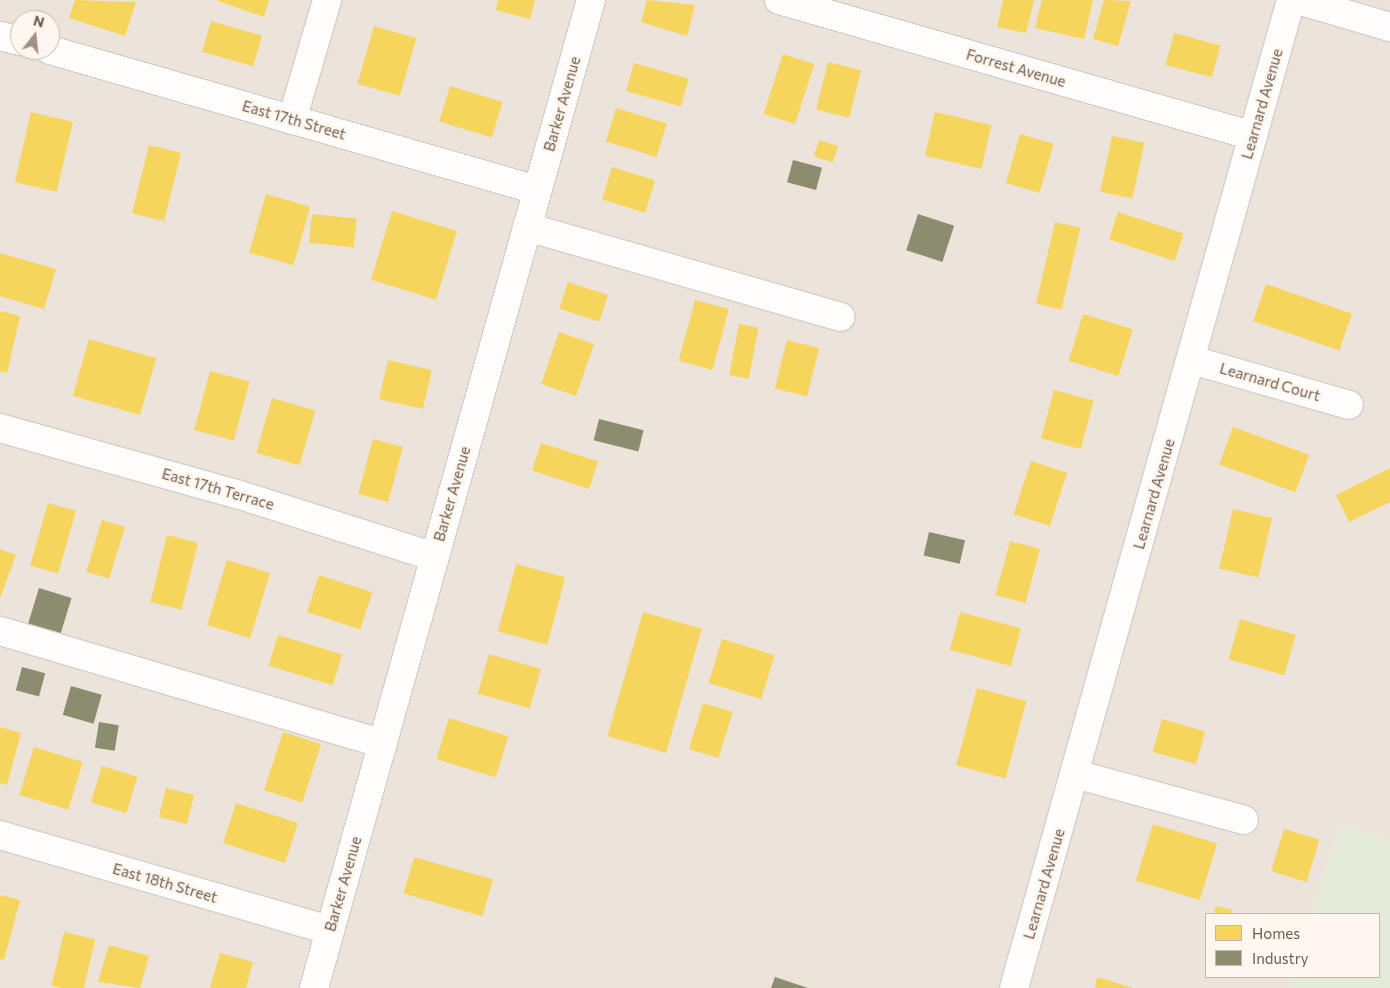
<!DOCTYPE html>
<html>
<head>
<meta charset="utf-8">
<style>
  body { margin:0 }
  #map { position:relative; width:1390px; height:988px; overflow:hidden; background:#f6f2ed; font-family:Commissioner,sans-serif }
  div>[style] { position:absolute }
  .residential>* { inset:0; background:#ece3da }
  .green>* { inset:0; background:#e4ebd9 }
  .homes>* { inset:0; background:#f6d55c; transform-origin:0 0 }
  .industry>* { inset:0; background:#8c8c6e; transform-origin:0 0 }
  .roads { filter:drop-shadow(1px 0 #d4cfca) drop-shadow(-1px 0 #d4cfca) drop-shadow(0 1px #d4cfca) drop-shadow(0 -1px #d4cfca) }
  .minor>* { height:28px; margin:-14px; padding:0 14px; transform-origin:14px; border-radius:14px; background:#fefdfc }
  span { translate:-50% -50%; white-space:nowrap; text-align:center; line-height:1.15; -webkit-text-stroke:5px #fdf7ef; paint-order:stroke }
  .street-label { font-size:15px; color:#715c50 }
  .legend { position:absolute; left:1205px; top:913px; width:175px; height:65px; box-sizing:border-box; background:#fdf7ef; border:1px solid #c5b9af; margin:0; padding:6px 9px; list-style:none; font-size:15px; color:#715c50 }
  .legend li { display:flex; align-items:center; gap:10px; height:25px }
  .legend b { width:25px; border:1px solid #c5b9af }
  .north { position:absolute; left:10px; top:10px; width:50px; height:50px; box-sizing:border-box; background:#fdf7ef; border:1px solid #c5b9af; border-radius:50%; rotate:16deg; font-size:14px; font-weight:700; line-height:20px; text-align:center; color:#715c50 }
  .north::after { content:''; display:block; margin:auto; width:18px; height:22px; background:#a09087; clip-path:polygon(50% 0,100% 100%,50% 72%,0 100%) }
</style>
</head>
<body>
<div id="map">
  <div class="residential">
    <i style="clip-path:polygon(evenodd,0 0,1390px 0,1390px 988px,0 988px,0 0,20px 20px,50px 20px,50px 50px,20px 50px,20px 20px,0 0,1206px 914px,1379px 914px,1379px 977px,1206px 977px,1206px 914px)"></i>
  </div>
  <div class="green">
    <i style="clip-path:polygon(1340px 825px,1390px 839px,1390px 988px,1289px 988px,1293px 977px,1379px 977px,1379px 914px,1312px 914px)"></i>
  </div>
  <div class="homes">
    <i style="clip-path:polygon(75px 0,136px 2px,125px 36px,69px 18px)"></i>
    <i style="clip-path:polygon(215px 0,269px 0,264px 17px)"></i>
    <i style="clip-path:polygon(498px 0,535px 0,530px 19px,496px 10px)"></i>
    <i style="clip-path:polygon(647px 0,695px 5px,687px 36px,641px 22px)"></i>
    <i style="clip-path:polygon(1003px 0,1034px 0,1026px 33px,997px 27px)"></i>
    <i style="clip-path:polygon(1042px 0,1093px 0,1084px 39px,1035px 28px)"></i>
    <i style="clip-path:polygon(1104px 0,1131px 1px,1118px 46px,1093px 39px)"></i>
    <i style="left:211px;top:21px;width:53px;height:32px;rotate:16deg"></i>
    <i style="left:374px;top:26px;width:44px;height:60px;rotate:16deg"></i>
    <i style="left:1174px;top:33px;width:48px;height:33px;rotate:15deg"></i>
    <i style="left:783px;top:54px;width:33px;height:63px;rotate:18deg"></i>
    <i style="left:828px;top:62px;width:34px;height:49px;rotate:14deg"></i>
    <i style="left:634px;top:63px;width:57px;height:29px;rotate:16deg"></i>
    <i style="left:450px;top:86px;width:55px;height:37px;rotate:17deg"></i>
    <i style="left:616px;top:108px;width:53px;height:35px;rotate:17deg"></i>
    <i style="left:31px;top:112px;width:43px;height:72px;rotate:13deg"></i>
    <i style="left:935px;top:112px;width:58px;height:45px;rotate:13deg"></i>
    <i style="left:1020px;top:134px;width:35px;height:51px;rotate:16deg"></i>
    <i style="left:1112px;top:136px;width:33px;height:57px;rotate:12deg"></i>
    <i style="left:819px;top:140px;width:20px;height:17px;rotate:18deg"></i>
    <i style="left:149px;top:145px;width:33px;height:70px;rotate:14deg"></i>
    <i style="left:612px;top:167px;width:45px;height:34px;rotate:17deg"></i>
    <i style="left:266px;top:194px;width:46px;height:61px;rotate:16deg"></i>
    <i style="left:392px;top:211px;width:68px;height:72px;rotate:17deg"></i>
    <i style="left:1118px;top:212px;width:69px;height:29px;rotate:18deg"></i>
    <i style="left:312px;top:214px;width:45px;height:29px;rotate:6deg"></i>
    <i style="left:1055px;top:222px;width:26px;height:84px;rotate:13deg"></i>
    <i style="clip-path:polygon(0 253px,56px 269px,44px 309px,0 296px)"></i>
    <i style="left:568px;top:282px;width:42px;height:28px;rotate:18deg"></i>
    <i style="left:1266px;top:284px;width:91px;height:39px;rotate:19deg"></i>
    <i style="left:695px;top:300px;width:35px;height:63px;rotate:15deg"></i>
    <i style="clip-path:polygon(0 311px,20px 316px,7px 373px,0 371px)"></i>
    <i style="left:1083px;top:314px;width:52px;height:49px;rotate:17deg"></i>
    <i style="left:739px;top:324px;width:20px;height:52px;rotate:11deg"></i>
    <i style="left:559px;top:332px;width:37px;height:55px;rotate:19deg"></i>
    <i style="left:89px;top:339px;width:70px;height:59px;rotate:16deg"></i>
    <i style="left:787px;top:340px;width:33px;height:50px;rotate:14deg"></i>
    <i style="left:388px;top:360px;width:45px;height:40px;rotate:13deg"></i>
    <i style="left:210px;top:371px;width:41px;height:61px;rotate:15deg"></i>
    <i style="left:1054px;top:390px;width:41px;height:50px;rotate:15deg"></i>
    <i style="left:272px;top:398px;width:45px;height:57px;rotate:16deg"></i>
    <i style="left:1233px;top:427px;width:81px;height:40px;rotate:20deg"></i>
    <i style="left:373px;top:439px;width:31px;height:57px;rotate:15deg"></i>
    <i style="left:541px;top:443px;width:60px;height:29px;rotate:18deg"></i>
    <i style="left:1031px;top:461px;width:38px;height:56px;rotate:18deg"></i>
    <i style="clip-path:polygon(1390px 468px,1390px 502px,1349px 522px,1336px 495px)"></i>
    <i style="left:48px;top:503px;width:29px;height:65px;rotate:16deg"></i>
    <i style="left:1233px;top:509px;width:40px;height:61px;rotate:13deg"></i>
    <i style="left:102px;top:520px;width:24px;height:54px;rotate:17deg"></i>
    <i style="left:167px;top:535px;width:32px;height:69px;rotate:14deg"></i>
    <i style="left:1010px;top:541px;width:31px;height:56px;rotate:15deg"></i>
    <i style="clip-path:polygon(0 549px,16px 555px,0 598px)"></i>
    <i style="left:227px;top:560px;width:45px;height:68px;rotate:17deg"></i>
    <i style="left:516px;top:564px;width:51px;height:70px;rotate:15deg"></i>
    <i style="left:319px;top:575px;width:56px;height:39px;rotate:18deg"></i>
    <i style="left:643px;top:612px;width:61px;height:129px;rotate:16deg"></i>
    <i style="left:960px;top:612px;width:63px;height:39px;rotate:15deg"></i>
    <i style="left:1240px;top:619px;width:58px;height:42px;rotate:16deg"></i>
    <i style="left:278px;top:635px;width:67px;height:32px;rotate:17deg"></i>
    <i style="left:722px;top:639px;width:55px;height:46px;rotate:17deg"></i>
    <i style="left:489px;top:654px;width:54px;height:41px;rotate:16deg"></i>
    <i style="left:977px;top:688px;width:51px;height:80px;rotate:15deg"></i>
    <i style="left:703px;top:703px;width:31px;height:48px;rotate:17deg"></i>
    <i style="left:449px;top:718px;width:62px;height:43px;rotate:17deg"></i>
    <i style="left:1162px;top:719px;width:45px;height:34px;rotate:16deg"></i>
    <i style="clip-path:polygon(0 727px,21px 733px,7px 785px,0 783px)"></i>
    <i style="left:283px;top:732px;width:40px;height:61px;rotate:18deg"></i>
    <i style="left:34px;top:747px;width:51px;height:50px;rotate:17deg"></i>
    <i style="left:102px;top:766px;width:37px;height:38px;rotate:17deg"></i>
    <i style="left:166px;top:788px;width:29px;height:30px;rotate:14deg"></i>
    <i style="left:236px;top:803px;width:65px;height:42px;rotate:18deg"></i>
    <i style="left:1153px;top:824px;width:67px;height:59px;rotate:17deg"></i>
    <i style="left:1284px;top:829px;width:37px;height:44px;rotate:17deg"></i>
    <i style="left:414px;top:857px;width:82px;height:38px;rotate:16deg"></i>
    <i style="clip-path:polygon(0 895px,20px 900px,4px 960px,0 959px)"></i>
    <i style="clip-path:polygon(1216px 906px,1232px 910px,1231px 914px,1214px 914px)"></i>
    <i style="left:64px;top:932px;width:32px;height:55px;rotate:13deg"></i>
    <i style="clip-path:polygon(109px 945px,149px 956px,140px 988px,98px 982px)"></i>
    <i style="clip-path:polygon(220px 953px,253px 962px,246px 988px,210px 988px)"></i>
    <i style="clip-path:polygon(1097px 977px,1133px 988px,1095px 988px)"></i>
  </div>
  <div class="industry">
    <i style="left:793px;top:160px;width:30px;height:23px;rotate:15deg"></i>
    <i style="left:918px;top:214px;width:38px;height:38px;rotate:18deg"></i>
    <i style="left:599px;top:419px;width:46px;height:22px;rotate:14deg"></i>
    <i style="left:929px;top:532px;width:37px;height:24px;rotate:13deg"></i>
    <i style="left:39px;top:588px;width:34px;height:46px;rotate:17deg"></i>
    <i style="left:22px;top:667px;width:24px;height:24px;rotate:15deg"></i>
    <i style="left:71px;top:686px;width:32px;height:30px;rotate:16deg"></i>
    <i style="left:99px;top:722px;width:20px;height:26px;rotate:9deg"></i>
    <i style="clip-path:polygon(775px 977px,808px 988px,771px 988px)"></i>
  </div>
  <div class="roads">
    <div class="minor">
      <i style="left:779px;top:0;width:493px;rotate:16deg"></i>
      <i style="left:1298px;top:0;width:96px;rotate:16.4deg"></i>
      <i style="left:0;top:36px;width:21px;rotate:14deg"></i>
      <i style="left:50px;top:50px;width:507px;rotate:16.04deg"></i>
      <i style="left:292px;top:120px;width:125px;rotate:-73.7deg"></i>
      <i style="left:527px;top:227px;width:326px;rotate:16deg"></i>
      <i style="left:1192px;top:360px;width:163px;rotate:16deg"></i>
      <i style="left:0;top:428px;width:246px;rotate:15.6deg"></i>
      <i style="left:237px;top:494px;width:207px;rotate:17.7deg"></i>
      <i style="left:0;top:631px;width:399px;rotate:16.4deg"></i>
      <i style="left:1075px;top:774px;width:175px;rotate:15.2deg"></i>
      <i style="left:0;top:835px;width:343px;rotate:16.1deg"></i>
      <i style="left:314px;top:988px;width:1026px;rotate:-74.34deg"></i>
      <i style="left:1014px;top:988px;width:1026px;rotate:-74.34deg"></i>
    </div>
  </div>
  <div class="street-label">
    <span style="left:1016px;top:68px;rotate:16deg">Forrest Avenue</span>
    <span style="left:562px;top:104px;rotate:-74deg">Barker Avenue</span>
    <span style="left:1262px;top:104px;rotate:-74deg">Learnard Avenue</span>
    <span style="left:294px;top:120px;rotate:16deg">East 17th Street</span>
    <span style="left:1270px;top:382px;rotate:16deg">Learnard Court</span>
    <span style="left:218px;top:489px;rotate:16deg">East 17th Terrace</span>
    <span style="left:452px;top:494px;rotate:-74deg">Barker Avenue</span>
    <span style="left:1154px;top:494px;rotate:-74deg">Learnard Avenue</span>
    <span style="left:165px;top:883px;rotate:16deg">East 18th Street</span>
    <span style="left:343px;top:884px;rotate:-74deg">Barker Avenue</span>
    <span style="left:1044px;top:884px;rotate:-74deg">Learnard Avenue</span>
  </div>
  <ul class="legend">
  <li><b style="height:14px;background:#f6d55c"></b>Homes</li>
  <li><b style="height:14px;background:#8c8c6e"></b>Industry</li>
  </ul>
  <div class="north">N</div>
</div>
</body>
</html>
